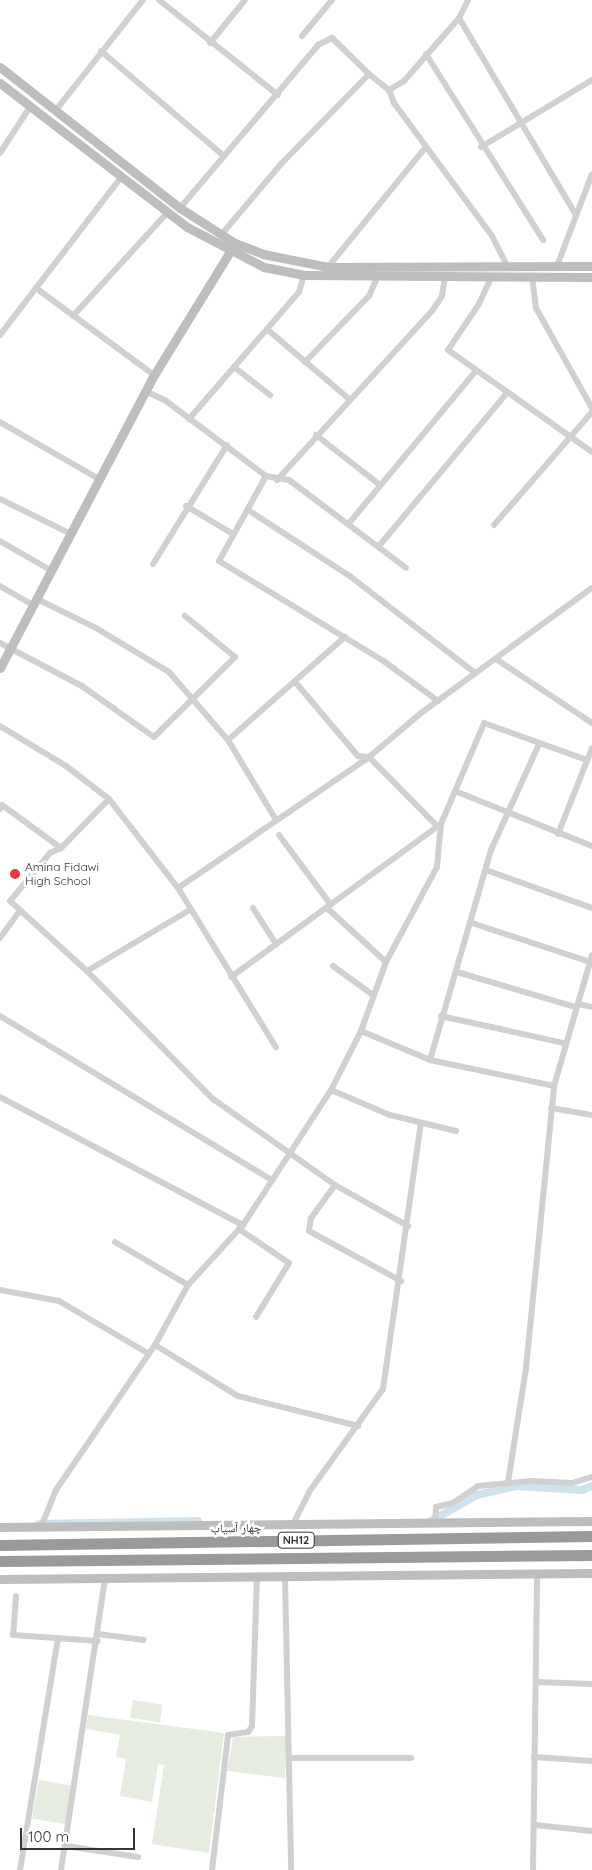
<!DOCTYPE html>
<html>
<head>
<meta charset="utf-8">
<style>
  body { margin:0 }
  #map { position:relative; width:592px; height:1870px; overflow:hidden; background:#fff; font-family:Quicksand,"Noto Naskh Arabic",sans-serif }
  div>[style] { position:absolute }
  .green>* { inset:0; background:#e6ecdf; transform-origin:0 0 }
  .canal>* { height:8px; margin:-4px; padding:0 4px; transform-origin:4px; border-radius:4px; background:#cfe2ee }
  .street>* { height:6px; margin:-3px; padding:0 3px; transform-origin:3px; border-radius:3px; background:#d0d0d0 }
  .secondary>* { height:9px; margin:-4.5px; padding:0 4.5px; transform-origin:4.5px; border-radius:4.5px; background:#bdbdbd }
  .highway>* { height:11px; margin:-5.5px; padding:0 5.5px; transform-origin:5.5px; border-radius:5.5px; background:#9a9a9a }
  .dots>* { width:14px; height:14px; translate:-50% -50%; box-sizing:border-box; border:2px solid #fff; border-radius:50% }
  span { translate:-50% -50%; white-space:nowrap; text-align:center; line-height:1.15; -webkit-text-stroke:5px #fff; paint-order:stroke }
  .shield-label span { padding:1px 4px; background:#fff; border:1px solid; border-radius:4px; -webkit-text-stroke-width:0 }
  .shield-label { font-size:11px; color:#333; font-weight:700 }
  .poi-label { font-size:12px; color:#333 }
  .left { translate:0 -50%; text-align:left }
  .street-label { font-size:12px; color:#333 }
  .scale { position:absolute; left:20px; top:1828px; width:115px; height:22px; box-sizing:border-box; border:2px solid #333; border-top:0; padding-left:6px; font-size:15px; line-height:18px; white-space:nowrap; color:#333; -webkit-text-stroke:4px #fff; paint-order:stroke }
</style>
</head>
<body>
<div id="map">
  <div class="green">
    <i style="left:133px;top:1700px;width:30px;height:18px;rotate:9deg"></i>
    <i style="clip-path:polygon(88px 1715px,224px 1733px,209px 1853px,152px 1844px,164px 1765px,158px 1764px,152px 1802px,120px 1796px,126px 1759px,116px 1757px,120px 1735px,86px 1729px)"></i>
    <i style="clip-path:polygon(287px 1736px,285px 1778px,227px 1771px,233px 1737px)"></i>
    <i style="left:39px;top:1780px;width:35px;height:39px;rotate:10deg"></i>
  </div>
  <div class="canal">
    <i style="left:431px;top:1521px;width:53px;rotate:-29.5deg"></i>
    <i style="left:477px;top:1495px;width:40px;rotate:-13deg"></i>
    <i style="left:516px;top:1486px;width:66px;rotate:3.5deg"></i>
    <i style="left:582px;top:1490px;width:11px;rotate:-22deg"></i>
    <i style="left:39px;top:1524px;width:159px;rotate:-1.1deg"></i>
  </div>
  <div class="street">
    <i style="left:159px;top:0;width:152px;rotate:38.6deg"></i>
    <i style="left:459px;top:18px;width:229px;rotate:59.3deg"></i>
    <i style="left:302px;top:36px;width:47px;rotate:-50.2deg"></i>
    <i style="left:210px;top:43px;width:55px;rotate:-50.9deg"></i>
    <i style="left:101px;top:51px;width:162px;rotate:40.5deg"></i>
    <i style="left:426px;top:54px;width:220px;rotate:57.8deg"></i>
    <i style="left:389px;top:90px;width:14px;rotate:69deg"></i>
    <i style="left:394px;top:103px;width:165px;rotate:53.6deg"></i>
    <i style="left:492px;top:236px;width:31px;rotate:63deg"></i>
    <i style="left:56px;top:110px;width:140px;rotate:-51.7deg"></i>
    <i style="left:481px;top:147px;width:130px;rotate:-31.1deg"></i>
    <i style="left:0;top:153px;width:55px;rotate:-56.9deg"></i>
    <i style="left:180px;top:208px;width:214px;rotate:-49.7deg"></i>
    <i style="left:318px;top:45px;width:16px;rotate:-27deg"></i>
    <i style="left:332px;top:38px;width:52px;rotate:44.2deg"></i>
    <i style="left:221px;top:235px;width:93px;rotate:-49.8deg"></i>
    <i style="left:281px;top:164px;width:126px;rotate:-45.6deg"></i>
    <i style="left:369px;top:74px;width:26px;rotate:39deg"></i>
    <i style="left:389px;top:90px;width:17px;rotate:-31deg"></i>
    <i style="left:404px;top:81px;width:84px;rotate:-48.9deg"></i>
    <i style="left:459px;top:18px;width:20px;rotate:-63deg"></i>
    <i style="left:557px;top:266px;width:98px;rotate:-69.2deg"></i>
    <i style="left:328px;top:267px;width:155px;rotate:-50.8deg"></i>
    <i style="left:492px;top:276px;width:31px;rotate:115deg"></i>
    <i style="left:479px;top:304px;width:55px;rotate:124deg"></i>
    <i style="left:448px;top:350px;width:176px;rotate:35.3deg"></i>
    <i style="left:532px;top:276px;width:32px;rotate:83deg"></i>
    <i style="left:536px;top:308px;width:115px;rotate:60.8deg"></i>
    <i style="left:36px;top:288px;width:147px;rotate:36.4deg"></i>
    <i style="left:73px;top:316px;width:141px;rotate:-47.6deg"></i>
    <i style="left:268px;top:330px;width:105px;rotate:40.4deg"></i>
    <i style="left:0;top:335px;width:200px;rotate:-52.5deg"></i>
    <i style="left:305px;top:362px;width:92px;rotate:-45.9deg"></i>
    <i style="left:369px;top:296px;width:22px;rotate:-66deg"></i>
    <i style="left:234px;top:367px;width:46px;rotate:37.9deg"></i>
    <i style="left:145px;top:391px;width:23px;rotate:25deg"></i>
    <i style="left:166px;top:401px;width:125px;rotate:36.9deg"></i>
    <i style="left:266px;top:476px;width:23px;rotate:10deg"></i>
    <i style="left:289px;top:480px;width:146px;rotate:36.9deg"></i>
    <i style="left:189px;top:419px;width:168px;rotate:-49.1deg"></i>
    <i style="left:299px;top:292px;width:18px;rotate:-74deg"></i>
    <i style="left:0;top:422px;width:116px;rotate:29.9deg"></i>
    <i style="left:316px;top:435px;width:81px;rotate:38deg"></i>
    <i style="left:266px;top:476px;width:97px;rotate:118.9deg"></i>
    <i style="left:219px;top:561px;width:194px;rotate:31.3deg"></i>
    <i style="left:385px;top:662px;width:66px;rotate:36.3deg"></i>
    <i style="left:277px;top:480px;width:229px;rotate:-47.5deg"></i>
    <i style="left:432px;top:311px;width:18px;rotate:-56deg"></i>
    <i style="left:442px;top:296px;width:20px;rotate:-81deg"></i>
    <i style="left:0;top:499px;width:79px;rotate:26.2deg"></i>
    <i style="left:186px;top:506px;width:55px;rotate:30.8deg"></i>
    <i style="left:248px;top:510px;width:123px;rotate:33deg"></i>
    <i style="left:351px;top:577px;width:157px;rotate:37.7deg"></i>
    <i style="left:350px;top:522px;width:197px;rotate:-50.2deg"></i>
    <i style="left:494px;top:525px;width:150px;rotate:-49.1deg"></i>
    <i style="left:0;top:541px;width:60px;rotate:30deg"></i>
    <i style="left:379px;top:546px;width:199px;rotate:-50.1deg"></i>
    <i style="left:153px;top:564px;width:140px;rotate:-58.1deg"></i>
    <i style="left:0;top:586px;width:38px;rotate:30deg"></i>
    <i style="left:37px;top:599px;width:66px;rotate:26.2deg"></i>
    <i style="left:96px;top:628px;width:85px;rotate:31.1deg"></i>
    <i style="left:169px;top:672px;width:90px;rotate:49.1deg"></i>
    <i style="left:228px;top:740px;width:93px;rotate:59deg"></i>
    <i style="left:0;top:643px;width:93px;rotate:27.7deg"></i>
    <i style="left:82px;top:686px;width:88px;rotate:35.3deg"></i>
    <i style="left:154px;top:737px;width:114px;rotate:-44.6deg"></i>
    <i style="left:235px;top:657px;width:65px;rotate:-140.6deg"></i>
    <i style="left:496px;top:659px;width:115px;rotate:33.7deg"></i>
    <i style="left:296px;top:683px;width:96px;rotate:49.7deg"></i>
    <i style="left:358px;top:756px;width:11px;rotate:5deg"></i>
    <i style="left:369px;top:757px;width:95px;rotate:45.4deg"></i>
    <i style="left:0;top:726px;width:77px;rotate:31.2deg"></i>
    <i style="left:66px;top:766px;width:54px;rotate:37.5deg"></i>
    <i style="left:109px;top:799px;width:113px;rotate:52.2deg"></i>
    <i style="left:178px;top:888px;width:187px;rotate:58.4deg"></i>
    <i style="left:228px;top:740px;width:156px;rotate:-41.4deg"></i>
    <i style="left:455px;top:791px;width:148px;rotate:21.9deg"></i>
    <i style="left:109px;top:799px;width:69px;rotate:134.4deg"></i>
    <i style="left:61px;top:848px;width:12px;rotate:156deg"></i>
    <i style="left:50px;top:853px;width:62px;rotate:129.8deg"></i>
    <i style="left:10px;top:901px;width:104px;rotate:42.3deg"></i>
    <i style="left:87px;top:971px;width:180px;rotate:45.5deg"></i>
    <i style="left:213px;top:1099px;width:149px;rotate:35.2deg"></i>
    <i style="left:335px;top:1185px;width:84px;rotate:29.3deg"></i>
    <i style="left:0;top:809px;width:4px;rotate:-63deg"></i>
    <i style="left:2px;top:805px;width:73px;rotate:36.1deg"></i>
    <i style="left:558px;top:834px;width:92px;rotate:-68.4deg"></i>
    <i style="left:279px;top:835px;width:87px;rotate:53.4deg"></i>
    <i style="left:486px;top:870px;width:113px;rotate:19.7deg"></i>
    <i style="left:178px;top:888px;width:232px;rotate:-34.4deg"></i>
    <i style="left:369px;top:757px;width:68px;rotate:-40.2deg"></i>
    <i style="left:421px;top:713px;width:212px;rotate:-36.2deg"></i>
    <i style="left:253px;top:908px;width:43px;rotate:57.4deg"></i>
    <i style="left:327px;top:908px;width:80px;rotate:42.5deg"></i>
    <i style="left:472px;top:923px;width:124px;rotate:18.3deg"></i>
    <i style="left:0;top:938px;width:34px;rotate:-54deg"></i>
    <i style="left:333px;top:966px;width:49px;rotate:35.9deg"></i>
    <i style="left:87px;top:971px;width:117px;rotate:-30.7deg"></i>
    <i style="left:457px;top:972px;width:123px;rotate:16.5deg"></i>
    <i style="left:231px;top:977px;width:260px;rotate:-36.1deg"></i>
    <i style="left:578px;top:1004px;width:14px;rotate:12deg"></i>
    <i style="left:0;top:1016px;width:318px;rotate:31.1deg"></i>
    <i style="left:441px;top:1016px;width:126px;rotate:12.4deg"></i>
    <i style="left:361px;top:1031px;width:75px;rotate:22.8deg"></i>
    <i style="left:430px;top:1060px;width:127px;rotate:11.8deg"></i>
    <i style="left:430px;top:1060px;width:219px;rotate:-73.8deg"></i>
    <i style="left:491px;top:850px;width:116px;rotate:-65.6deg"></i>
    <i style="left:331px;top:1090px;width:64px;rotate:23deg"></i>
    <i style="left:390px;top:1115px;width:68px;rotate:13.6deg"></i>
    <i style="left:0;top:1097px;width:275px;rotate:27.8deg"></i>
    <i style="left:551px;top:1108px;width:42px;rotate:9.7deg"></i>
    <i style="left:335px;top:1185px;width:41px;rotate:126deg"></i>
    <i style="left:311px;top:1218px;width:13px;rotate:99deg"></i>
    <i style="left:309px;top:1231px;width:105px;rotate:28.5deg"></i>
    <i style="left:239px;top:1229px;width:60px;rotate:34.2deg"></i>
    <i style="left:289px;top:1263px;width:63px;rotate:121.4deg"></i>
    <i style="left:115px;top:1242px;width:85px;rotate:30.5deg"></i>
    <i style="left:0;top:1290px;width:60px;rotate:10.6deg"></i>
    <i style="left:59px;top:1301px;width:104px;rotate:30.5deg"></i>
    <i style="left:155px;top:1345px;width:97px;rotate:31.6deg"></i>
    <i style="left:238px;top:1396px;width:124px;rotate:14deg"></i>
    <i style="left:508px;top:1482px;width:115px;rotate:-81deg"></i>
    <i style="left:526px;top:1368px;width:283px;rotate:-84.3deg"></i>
    <i style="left:554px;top:1086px;width:136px;rotate:-73.8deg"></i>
    <i style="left:435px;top:1523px;width:16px;rotate:-86deg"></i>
    <i style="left:436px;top:1507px;width:17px;rotate:-13deg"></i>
    <i style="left:453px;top:1503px;width:30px;rotate:-34deg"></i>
    <i style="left:478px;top:1486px;width:53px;rotate:-5.4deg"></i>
    <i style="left:531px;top:1481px;width:41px;rotate:2.8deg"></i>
    <i style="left:572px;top:1483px;width:21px;rotate:-17deg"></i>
    <i style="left:292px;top:1526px;width:38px;rotate:-63deg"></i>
    <i style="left:309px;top:1492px;width:127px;rotate:-54.3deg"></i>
    <i style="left:383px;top:1389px;width:269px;rotate:-81.9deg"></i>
    <i style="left:41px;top:1527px;width:40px;rotate:-68deg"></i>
    <i style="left:56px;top:1490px;width:176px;rotate:-55.7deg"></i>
    <i style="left:155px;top:1345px;width:68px;rotate:-61.2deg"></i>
    <i style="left:188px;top:1285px;width:81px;rotate:-47.5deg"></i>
    <i style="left:243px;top:1225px;width:161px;rotate:-56.9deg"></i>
    <i style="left:331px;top:1090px;width:66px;rotate:-63deg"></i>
    <i style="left:361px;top:1031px;width:73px;rotate:-70.1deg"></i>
    <i style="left:386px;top:962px;width:108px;rotate:-61.8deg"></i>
    <i style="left:437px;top:867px;width:43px;rotate:-84.7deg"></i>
    <i style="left:441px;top:824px;width:110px;rotate:-66.9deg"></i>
    <i style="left:484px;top:723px;width:109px;rotate:19.8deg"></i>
    <i style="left:285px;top:1576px;width:294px;rotate:88.8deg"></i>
    <i style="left:16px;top:1596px;width:39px;rotate:94deg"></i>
    <i style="left:13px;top:1635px;width:85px;rotate:4deg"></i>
    <i style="left:98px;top:1634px;width:46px;rotate:7.4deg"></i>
    <i style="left:536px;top:1682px;width:56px;rotate:2deg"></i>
    <i style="left:534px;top:1757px;width:58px;rotate:3.9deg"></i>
    <i style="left:291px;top:1758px;width:120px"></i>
    <i style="left:535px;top:1825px;width:57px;rotate:6deg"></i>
    <i style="left:66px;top:1846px;width:73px;rotate:8.7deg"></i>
    <i style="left:20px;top:1870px;width:234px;rotate:-80.7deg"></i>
    <i style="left:61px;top:1870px;width:295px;rotate:-81.4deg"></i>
    <i style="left:212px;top:1870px;width:136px;rotate:-83.2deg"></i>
    <i style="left:228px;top:1735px;width:20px;rotate:-9deg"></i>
    <i style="left:248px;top:1732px;width:7px;rotate:-56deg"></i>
    <i style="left:252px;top:1726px;width:150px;rotate:-88.1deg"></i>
    <i style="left:533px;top:1870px;width:296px;rotate:-89.2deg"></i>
  </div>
  <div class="secondary">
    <i style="left:0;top:67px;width:229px;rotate:38.1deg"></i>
    <i style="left:180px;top:208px;width:65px;rotate:32.5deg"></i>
    <i style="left:235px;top:243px;width:30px;rotate:21deg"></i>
    <i style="left:263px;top:254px;width:66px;rotate:11.3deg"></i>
    <i style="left:328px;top:267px;width:264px;rotate:-0.2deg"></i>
    <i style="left:0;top:83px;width:236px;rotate:37.6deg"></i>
    <i style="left:187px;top:227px;width:87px;rotate:27.5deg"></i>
    <i style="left:264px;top:267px;width:41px;rotate:11.3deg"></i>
    <i style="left:304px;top:275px;width:288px;rotate:0.4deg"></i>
    <i style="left:0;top:668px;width:331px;rotate:-62.3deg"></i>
    <i style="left:154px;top:375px;width:149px;rotate:-58.4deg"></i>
    <i style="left:0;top:1527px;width:592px;rotate:-0.58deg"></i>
    <i style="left:0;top:1579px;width:592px;rotate:-0.58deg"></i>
  </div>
  <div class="highway">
    <i style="left:0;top:1545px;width:592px;rotate:-0.87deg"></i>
    <i style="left:0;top:1561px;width:592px;rotate:-0.58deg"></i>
  </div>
  <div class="dots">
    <i style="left:15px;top:874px;background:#e63946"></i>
  </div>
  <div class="shield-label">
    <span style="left:296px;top:1540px">NH12</span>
  </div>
  <div class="poi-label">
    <span class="left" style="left:25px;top:874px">Amina Fidawi<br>High School</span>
  </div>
  <div class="street-label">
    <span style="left:236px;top:1528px;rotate:-1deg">چهار آسیاب</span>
  </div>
  <div class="scale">100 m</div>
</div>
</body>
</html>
